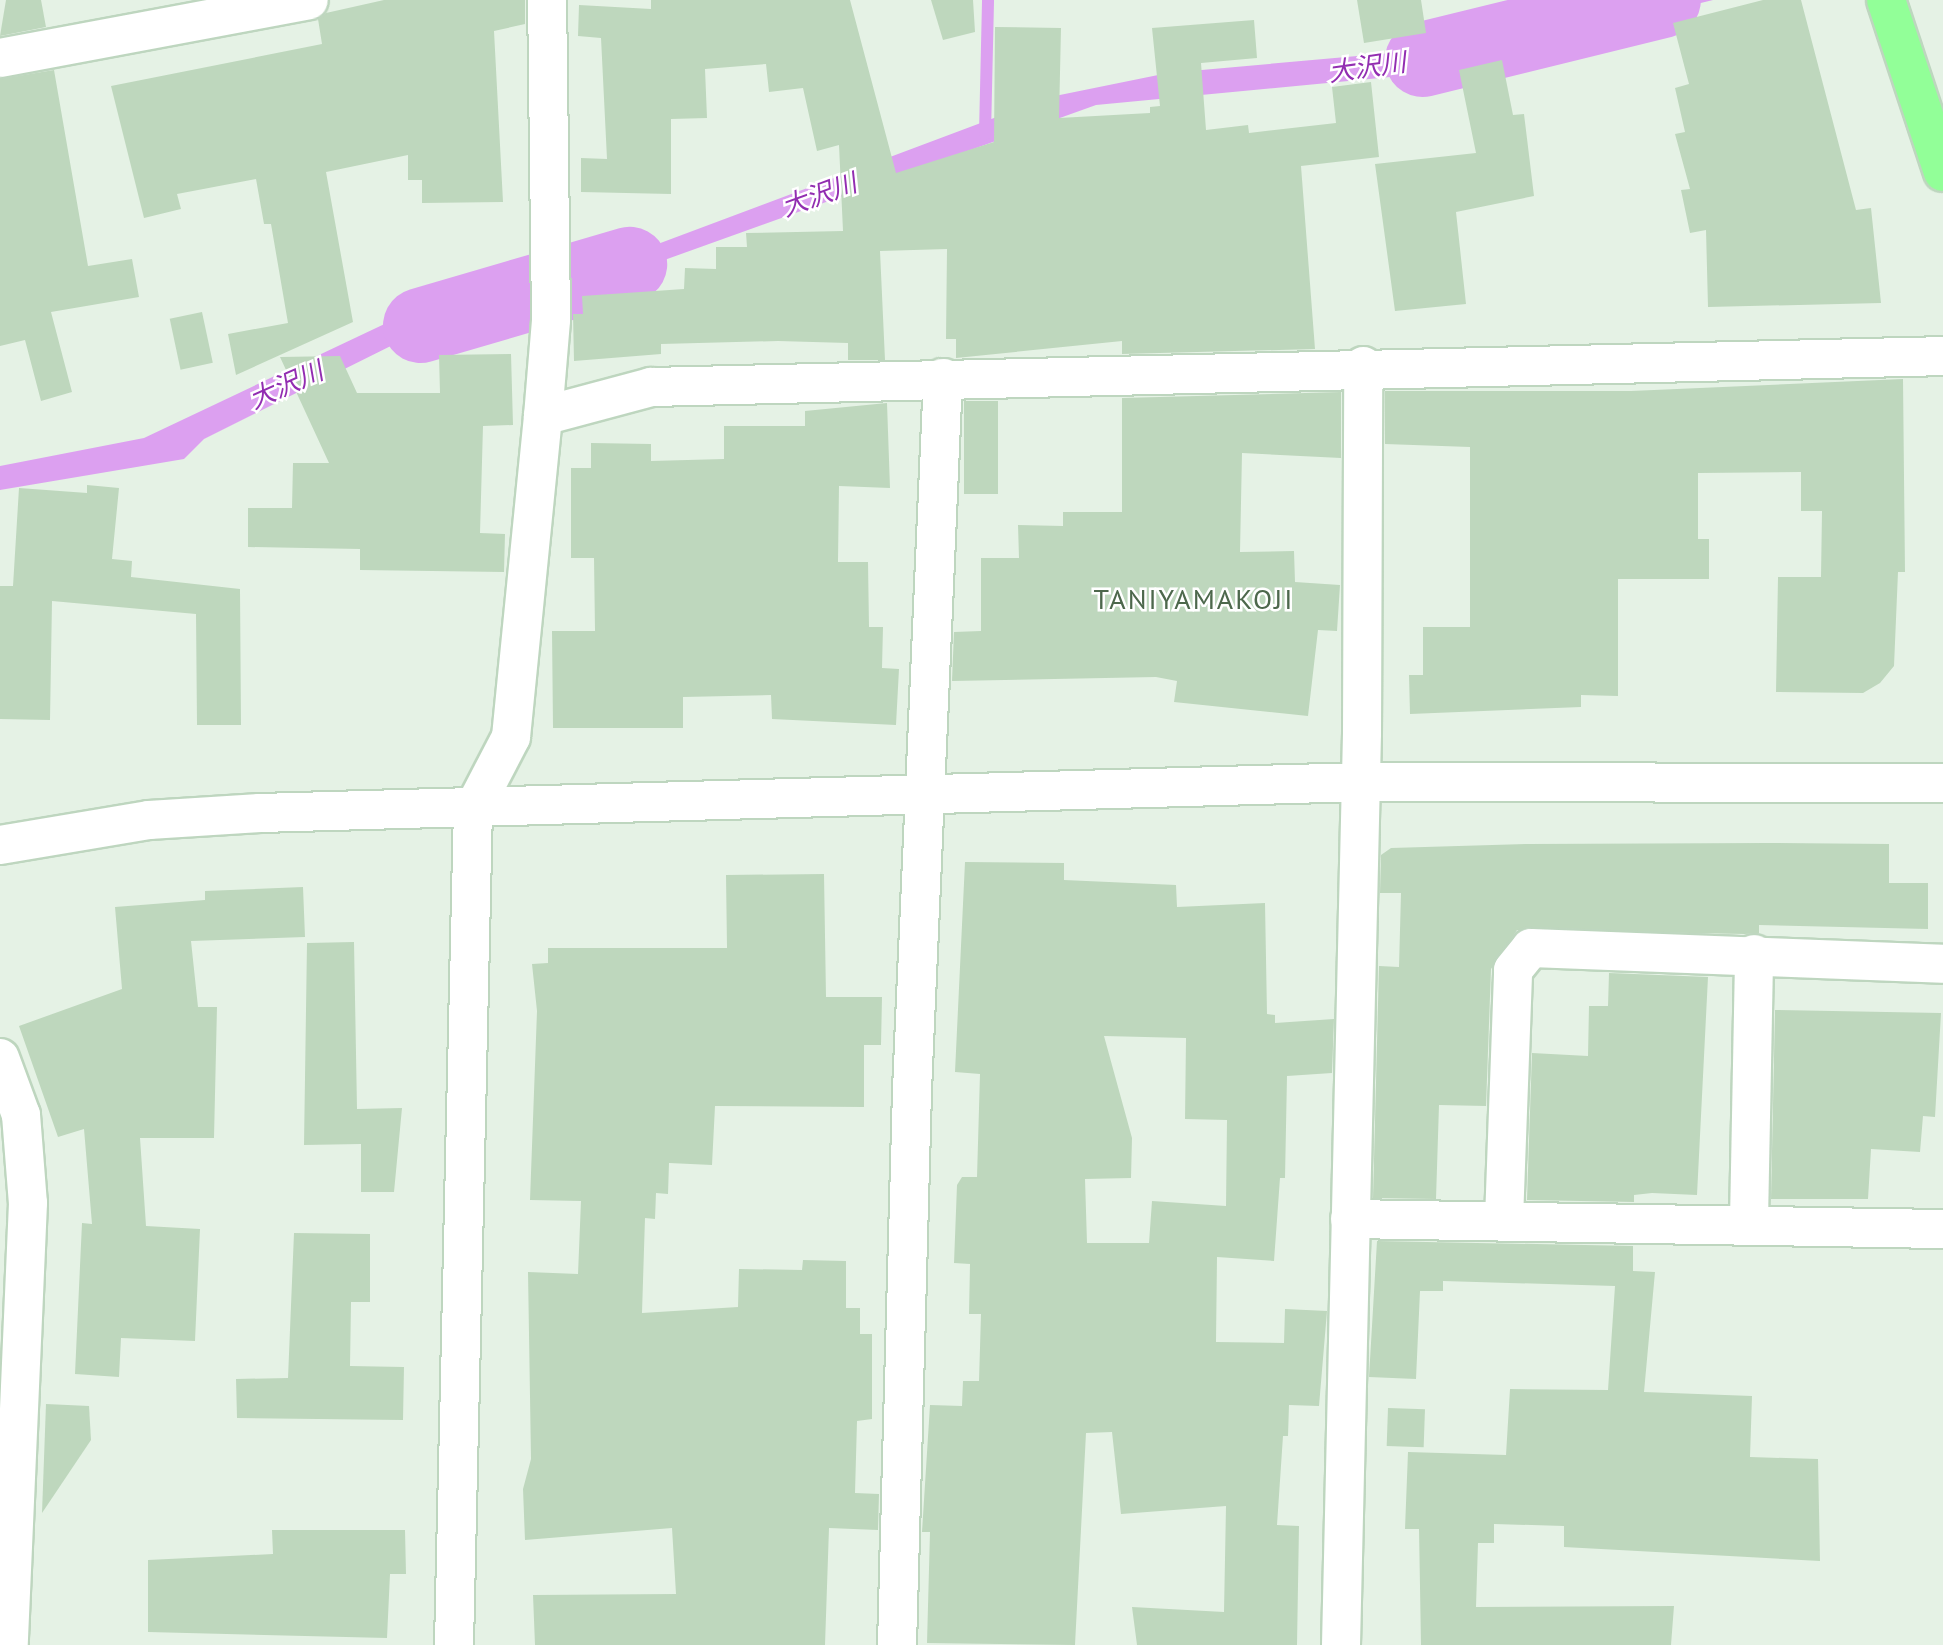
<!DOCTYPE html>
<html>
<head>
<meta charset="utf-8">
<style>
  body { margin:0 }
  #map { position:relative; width:1943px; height:1645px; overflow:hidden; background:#e5f2e5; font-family:"PT Sans","Noto Sans JP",sans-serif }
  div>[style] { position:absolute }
  .water>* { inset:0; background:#dca0f0 }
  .stream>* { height:12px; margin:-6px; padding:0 6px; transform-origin:6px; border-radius:6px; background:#dca0f0 }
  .river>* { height:75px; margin:-37.5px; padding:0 37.5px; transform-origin:37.5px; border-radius:37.5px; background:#dca0f0 }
  .building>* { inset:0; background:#bed7bd; transform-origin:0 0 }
  .roads { filter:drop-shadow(2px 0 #bed6bf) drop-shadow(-2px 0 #bed6bf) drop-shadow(0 2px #bed6bf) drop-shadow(0 -2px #bed6bf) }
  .minor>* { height:38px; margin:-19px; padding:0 19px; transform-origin:19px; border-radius:19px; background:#fff }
  .major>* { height:38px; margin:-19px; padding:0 19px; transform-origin:19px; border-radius:19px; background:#92ff98 }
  span { translate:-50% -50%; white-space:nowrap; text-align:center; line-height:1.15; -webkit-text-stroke:5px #fff; paint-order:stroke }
  .water-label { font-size:26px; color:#922db1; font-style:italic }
  .quarter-label { font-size:28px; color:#4d684c; letter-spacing:2px }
</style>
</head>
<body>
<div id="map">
  <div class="water">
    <i style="clip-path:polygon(1615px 0,1713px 0,1554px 39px,1548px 16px)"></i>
    <i style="clip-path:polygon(1520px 26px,1526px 47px,1411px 75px,1096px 105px,567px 295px,567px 278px,1050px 97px,1168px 73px,1425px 50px)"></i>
    <i style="clip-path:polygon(520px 284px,520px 306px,439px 322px,204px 439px,184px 459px,0 490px,0 466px,144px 438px,431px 302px)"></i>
  </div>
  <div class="stream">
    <i style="left:985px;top:134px;width:134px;rotate:-88.7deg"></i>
  </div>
  <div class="river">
    <i style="left:1422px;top:59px;width:248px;rotate:-13.8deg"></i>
    <i style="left:420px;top:325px;width:218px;rotate:-16.3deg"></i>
  </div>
  <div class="building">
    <i style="clip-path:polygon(6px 0,41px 0,46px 27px,0 36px)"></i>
    <i style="clip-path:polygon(384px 0,525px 0,525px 24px,494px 31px,503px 202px,422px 203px,422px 180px,408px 180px,408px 155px,326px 172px,353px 322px,236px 375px,228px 334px,288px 323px,271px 224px,264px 224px,256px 179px,177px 194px,181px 209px,144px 218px,111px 86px,322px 44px,318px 19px,326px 13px)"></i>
    <i style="clip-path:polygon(651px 0,850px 0,896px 173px,994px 142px,995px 27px,1061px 28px,1059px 118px,1150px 113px,1150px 107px,1160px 106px,1152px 28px,1254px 20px,1257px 58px,1201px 63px,1206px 130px,1248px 125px,1249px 133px,1336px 123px,1332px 87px,1371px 82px,1379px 157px,1301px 166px,1315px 349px,1122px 354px,1122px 341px,956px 358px,956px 339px,946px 339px,947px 249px,880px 251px,885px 360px,848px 360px,848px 343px,778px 341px,661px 344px,661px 354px,574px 361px,573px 314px,583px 314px,582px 296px,684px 289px,685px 268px,716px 269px,716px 247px,747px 247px,746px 233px,843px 231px,839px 145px,817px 151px,803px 88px,769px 92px,766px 64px,705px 69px,707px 118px,671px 119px,671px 194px,581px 192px,581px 158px,607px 159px,601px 38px,578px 36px,579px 5px,651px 9px)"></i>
    <i style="clip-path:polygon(931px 0,973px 0,975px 32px,943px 40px)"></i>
    <i style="clip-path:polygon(1357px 0,1421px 0,1426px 33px,1364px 43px)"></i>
    <i style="clip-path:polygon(1763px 0,1801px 0,1856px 210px,1871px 208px,1881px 303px,1708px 307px,1706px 230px,1690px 233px,1681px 190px,1690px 189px,1675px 134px,1685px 132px,1675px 88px,1689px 84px,1673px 23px)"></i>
    <i style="clip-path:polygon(1502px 60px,1513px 115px,1524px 114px,1534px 196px,1456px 212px,1466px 304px,1395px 311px,1375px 164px,1476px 153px,1459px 70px)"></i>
    <i style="clip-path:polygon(54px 70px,88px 266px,132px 259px,139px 297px,51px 312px,72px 392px,41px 401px,25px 340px,0 346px,0 79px)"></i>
    <i style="left:202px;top:312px;width:52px;height:33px;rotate:78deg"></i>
    <i style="clip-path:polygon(511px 354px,513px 425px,483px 426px,480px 533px,505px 534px,504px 572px,360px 570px,360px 549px,248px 547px,248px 508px,292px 508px,293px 463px,329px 463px,280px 357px,340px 356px,357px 393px,440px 393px,439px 355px)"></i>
    <i style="clip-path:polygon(1903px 379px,1905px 572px,1898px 572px,1894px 666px,1880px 683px,1863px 693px,1776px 692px,1778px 577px,1821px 577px,1822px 511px,1801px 511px,1801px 472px,1698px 473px,1698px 539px,1709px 539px,1709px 579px,1618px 579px,1618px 696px,1581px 695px,1581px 707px,1410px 714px,1409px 675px,1423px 675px,1423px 627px,1470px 627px,1470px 447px,1385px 444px,1385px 391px,1631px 391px)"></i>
    <i style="clip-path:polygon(1341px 392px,1341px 458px,1242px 453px,1240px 552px,1294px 551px,1295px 582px,1340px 585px,1337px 631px,1318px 630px,1308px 716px,1174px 702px,1177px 681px,1156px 677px,952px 681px,954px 632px,981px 631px,981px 558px,1019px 558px,1018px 525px,1063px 526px,1063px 512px,1122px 512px,1122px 398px)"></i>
    <i style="left:964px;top:401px;width:34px;height:93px"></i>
    <i style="clip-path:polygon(887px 403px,890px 488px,839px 486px,838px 562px,868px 562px,869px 627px,883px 627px,882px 668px,899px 669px,896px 725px,772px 719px,771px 695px,683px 697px,683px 728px,553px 728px,552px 631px,595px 631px,594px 558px,571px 558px,571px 468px,591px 468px,591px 443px,651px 444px,651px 461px,724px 459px,724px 426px,805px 426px,805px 411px)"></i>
    <i style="clip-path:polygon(87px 485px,119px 488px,112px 559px,132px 561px,131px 577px,240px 589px,241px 725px,197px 725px,196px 614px,52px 601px,50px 720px,0 719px,0 586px,13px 586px,19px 488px,87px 493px)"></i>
    <i style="clip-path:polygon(1766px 843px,1889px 844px,1889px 883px,1928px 883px,1928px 929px,1759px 925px,1759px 933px,1745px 934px,1517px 930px,1491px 969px,1486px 1106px,1439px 1105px,1436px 1199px,1373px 1198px,1379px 966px,1399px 967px,1401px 893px,1380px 893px,1381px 855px,1391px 848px,1528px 844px)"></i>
    <i style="clip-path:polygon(evenodd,965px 862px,1064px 863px,1064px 880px,1176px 885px,1177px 907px,1265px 903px,1267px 1014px,1275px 1015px,1275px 1023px,1334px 1019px,1332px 1073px,1287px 1076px,1285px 1178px,1280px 1178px,1274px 1261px,1217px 1257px,1216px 1342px,1284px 1343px,1285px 1309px,1327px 1311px,1319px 1406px,1289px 1405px,1288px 1436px,1283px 1436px,1277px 1525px,1299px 1526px,1297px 1645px,1137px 1645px,1132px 1607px,1224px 1612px,1226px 1506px,1121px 1514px,1112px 1432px,1086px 1433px,1075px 1645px,927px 1643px,930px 1532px,922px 1532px,930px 1405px,962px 1406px,963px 1381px,979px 1381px,981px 1314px,969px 1314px,970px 1264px,954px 1263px,957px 1185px,962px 1177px,977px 1177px,980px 1074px,955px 1072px,965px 862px,1104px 1036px,1186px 1038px,1185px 1119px,1227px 1120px,1226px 1206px,1152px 1201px,1149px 1243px,1087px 1243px,1085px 1179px,1131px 1178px,1132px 1138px,1104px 1036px)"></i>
    <i style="clip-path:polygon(824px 874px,826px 997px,882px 997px,881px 1045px,864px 1045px,864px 1107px,715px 1106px,712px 1165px,669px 1163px,668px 1194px,656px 1193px,655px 1219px,645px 1218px,642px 1313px,738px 1307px,739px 1269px,802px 1270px,803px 1260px,846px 1261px,846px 1308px,860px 1308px,860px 1334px,872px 1334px,872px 1419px,857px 1421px,855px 1493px,879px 1494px,878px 1530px,829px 1528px,825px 1645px,535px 1645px,533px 1595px,676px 1594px,672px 1528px,525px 1540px,523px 1489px,531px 1459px,528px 1272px,578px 1274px,581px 1201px,530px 1200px,537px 1011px,532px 964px,548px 963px,548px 948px,727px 948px,726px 875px)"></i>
    <i style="clip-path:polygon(303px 887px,305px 937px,191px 941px,198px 1007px,217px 1007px,214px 1138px,140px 1138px,146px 1226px,200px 1229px,195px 1341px,121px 1338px,119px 1377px,75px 1374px,82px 1223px,92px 1224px,84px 1129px,58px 1137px,19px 1026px,122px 989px,115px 907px,205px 900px,205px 891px)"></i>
    <i style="clip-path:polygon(354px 942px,357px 1109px,402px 1108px,394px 1192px,361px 1192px,361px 1144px,304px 1145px,307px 943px)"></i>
    <i style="clip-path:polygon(1609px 973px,1708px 977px,1697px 1195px,1652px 1193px,1634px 1195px,1634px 1202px,1527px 1200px,1532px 1053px,1588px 1056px,1589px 1006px,1608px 1006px)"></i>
    <i style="clip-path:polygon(1775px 1010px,1941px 1013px,1935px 1117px,1923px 1116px,1920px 1152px,1871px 1149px,1868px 1199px,1771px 1199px)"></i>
    <i style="clip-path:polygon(294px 1233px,370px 1234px,370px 1302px,351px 1302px,350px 1366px,404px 1367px,403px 1420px,237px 1418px,236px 1379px,288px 1378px)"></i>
    <i style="clip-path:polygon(1377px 1241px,1633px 1246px,1633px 1271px,1655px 1272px,1644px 1392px,1752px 1396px,1750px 1457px,1818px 1459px,1820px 1561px,1564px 1547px,1564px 1526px,1494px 1524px,1494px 1543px,1478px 1543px,1476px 1607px,1674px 1606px,1671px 1645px,1421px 1645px,1419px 1529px,1405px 1529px,1408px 1452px,1506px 1455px,1510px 1389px,1608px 1390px,1615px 1286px,1443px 1281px,1443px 1291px,1420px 1291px,1416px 1379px,1369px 1377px)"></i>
    <i style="clip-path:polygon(46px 1404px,89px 1406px,91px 1440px,42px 1513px)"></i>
    <i style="left:1388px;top:1408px;width:37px;height:38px;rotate:2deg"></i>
    <i style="clip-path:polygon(272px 1530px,405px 1530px,406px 1574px,390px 1574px,387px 1638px,148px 1632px,148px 1560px,273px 1554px)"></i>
  </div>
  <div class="roads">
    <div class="minor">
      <i style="left:0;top:58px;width:314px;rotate:-10.6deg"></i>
      <i style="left:543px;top:416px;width:112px;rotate:-15deg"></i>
      <i style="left:651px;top:387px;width:1292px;rotate:-1.37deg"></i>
      <i style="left:0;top:845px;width:151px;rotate:-9.5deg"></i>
      <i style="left:149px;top:820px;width:111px;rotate:-3.6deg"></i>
      <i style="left:260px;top:813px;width:1100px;rotate:-1.61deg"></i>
      <i style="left:1360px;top:782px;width:583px;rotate:0.1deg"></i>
      <i style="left:0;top:1058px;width:61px;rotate:69.8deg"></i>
      <i style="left:21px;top:1115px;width:88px;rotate:85.5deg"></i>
      <i style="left:28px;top:1203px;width:442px;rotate:92.5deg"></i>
      <i style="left:1350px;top:1219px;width:593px;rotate:0.97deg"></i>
      <i style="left:1504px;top:1220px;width:250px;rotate:-87.9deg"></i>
      <i style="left:1513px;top:970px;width:28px;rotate:-51deg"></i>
      <i style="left:1531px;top:948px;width:412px;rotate:2.2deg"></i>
      <i style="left:1749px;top:1221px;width:267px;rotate:-88.9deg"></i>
      <i style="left:454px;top:1645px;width:835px;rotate:-88.7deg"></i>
      <i style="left:473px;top:810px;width:82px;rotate:-62.5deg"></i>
      <i style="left:511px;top:737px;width:323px;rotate:-84.3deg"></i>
      <i style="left:543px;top:416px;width:96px;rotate:-85.2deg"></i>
      <i style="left:551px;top:320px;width:320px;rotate:-90.7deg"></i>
      <i style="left:897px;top:1645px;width:555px;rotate:-88.45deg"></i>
      <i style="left:912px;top:1090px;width:713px;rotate:-87.51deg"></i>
      <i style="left:1341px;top:1645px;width:912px;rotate:-88.68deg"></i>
      <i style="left:1362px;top:733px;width:367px;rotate:-89.8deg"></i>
    </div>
    <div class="major">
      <i style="left:1886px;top:0;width:181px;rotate:71.7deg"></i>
    </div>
  </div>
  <div class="water-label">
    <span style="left:1367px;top:67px;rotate:-8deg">大沢川</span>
    <span style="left:819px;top:195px;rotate:-20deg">大沢川</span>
    <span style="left:286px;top:385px;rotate:-24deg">大沢川</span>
  </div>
  <div class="quarter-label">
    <span style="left:1194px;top:599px">TANIYAMAKOJI</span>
  </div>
</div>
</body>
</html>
